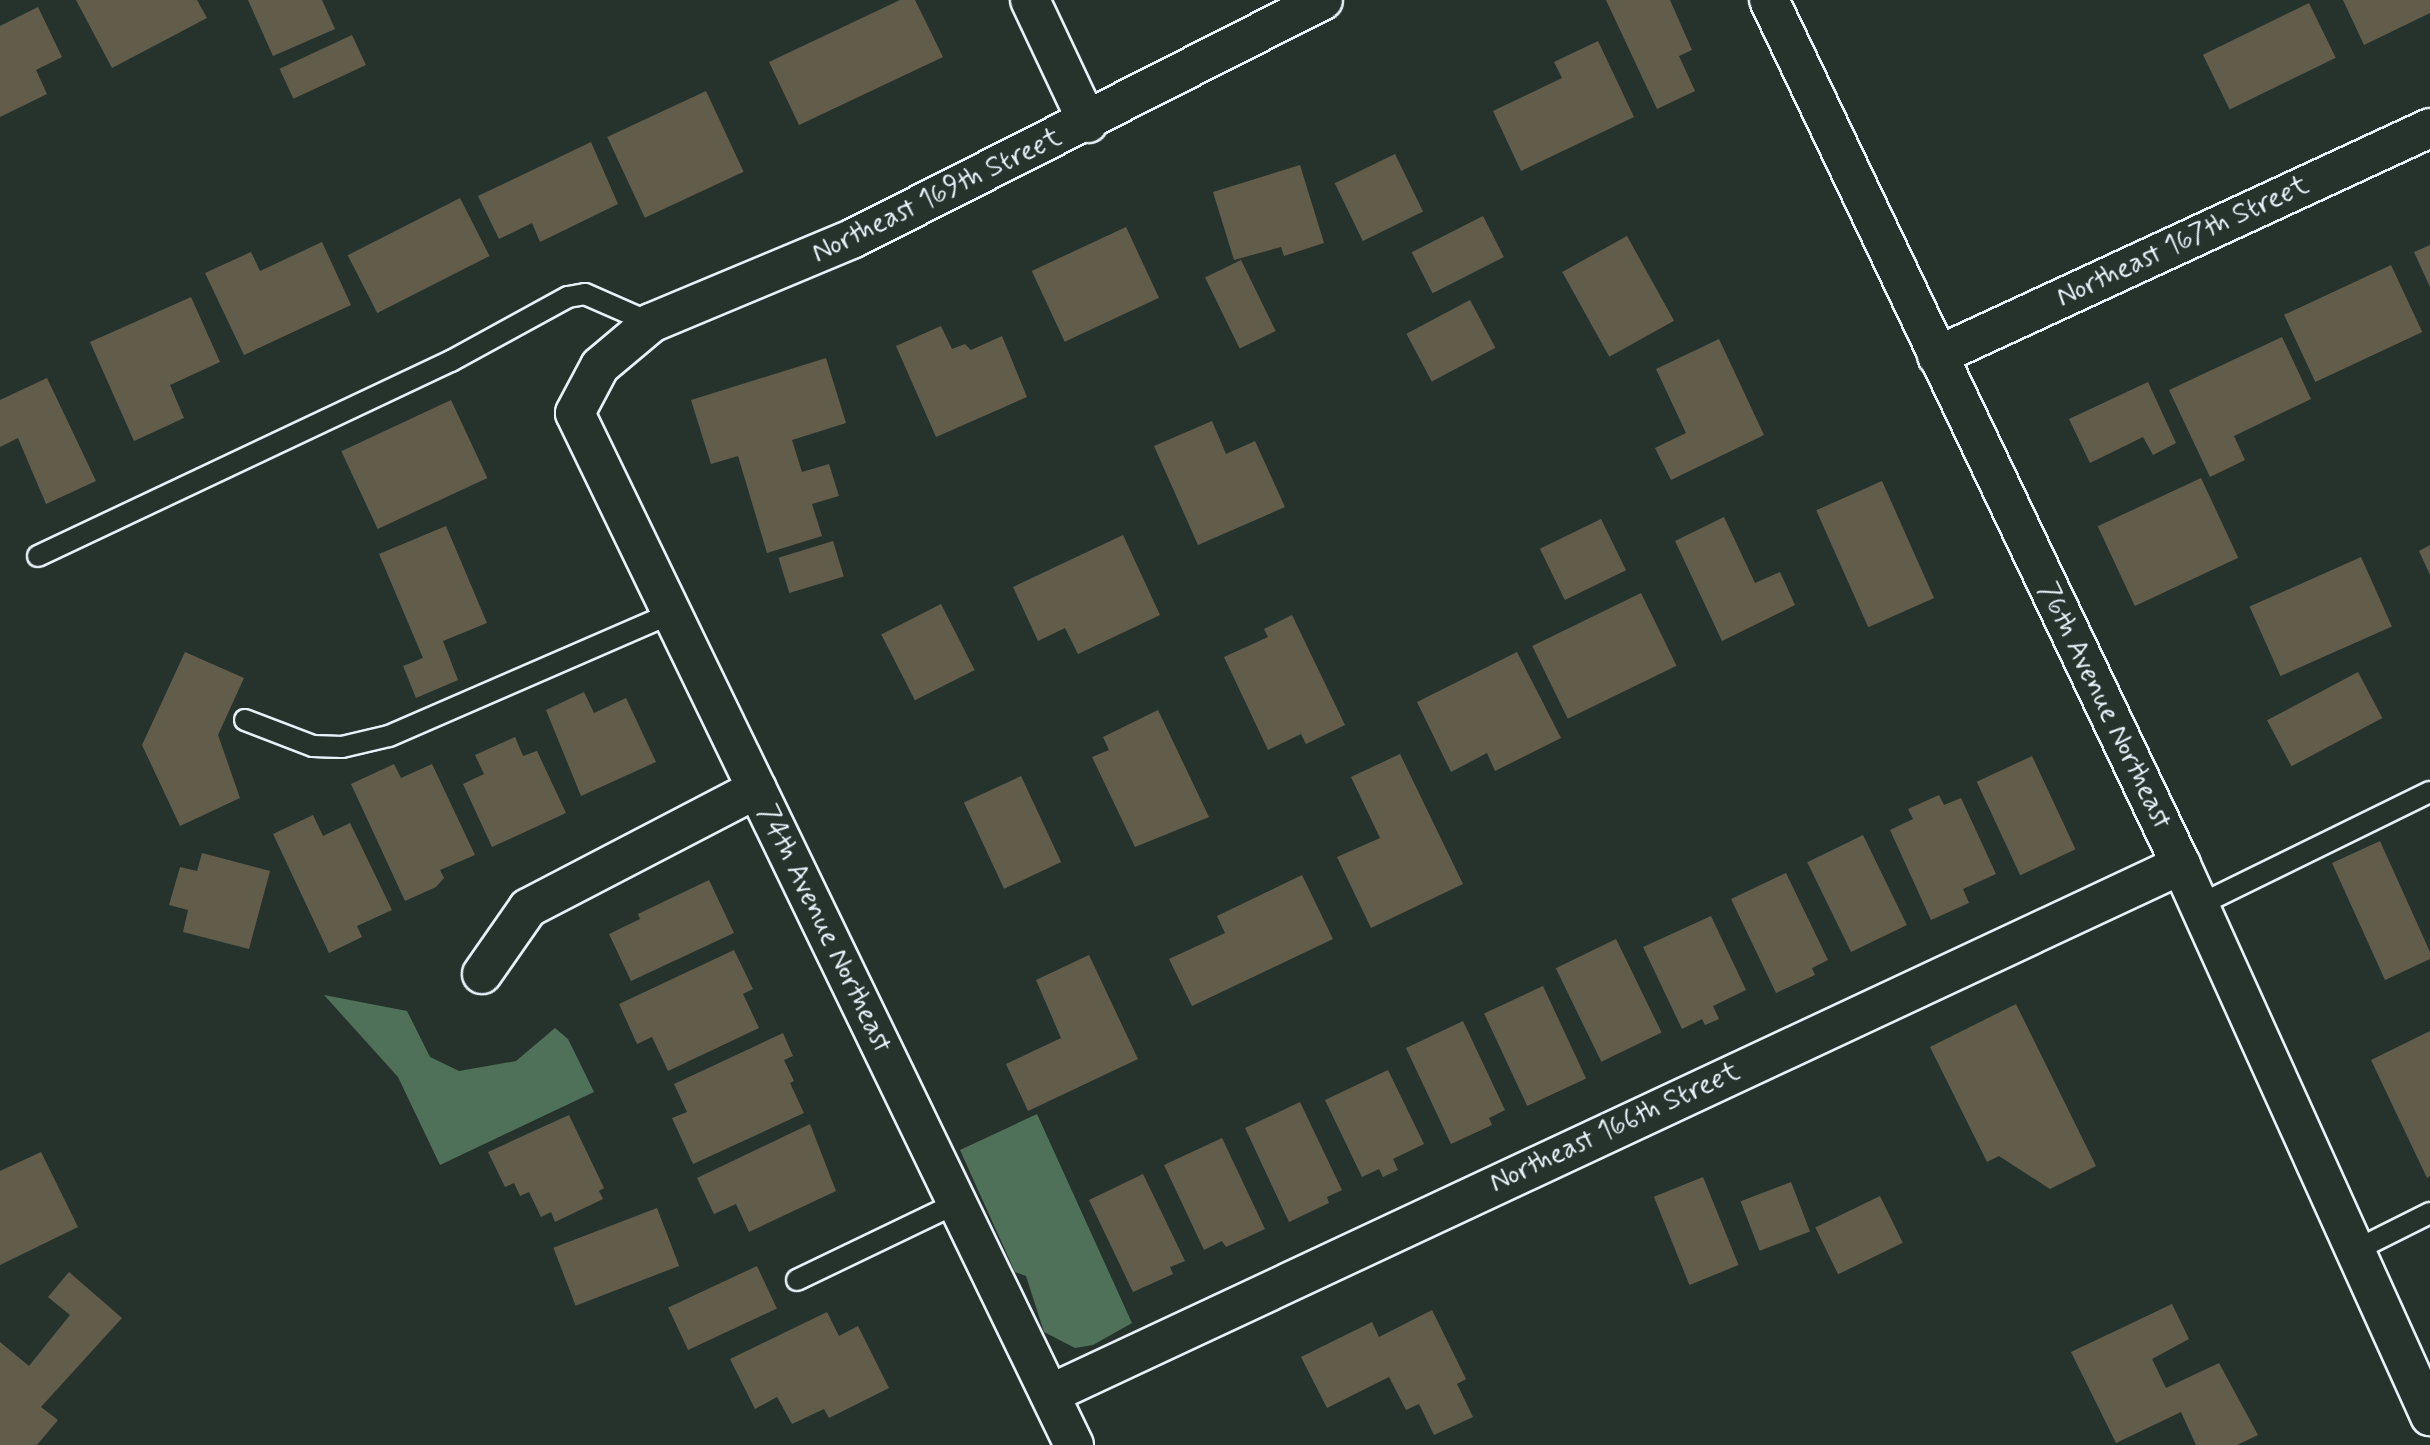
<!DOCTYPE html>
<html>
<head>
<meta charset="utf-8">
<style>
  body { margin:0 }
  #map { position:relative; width:2430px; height:1445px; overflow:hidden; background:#26332d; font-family:Mynerve,sans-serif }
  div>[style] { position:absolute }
  .green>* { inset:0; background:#4f7059 }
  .building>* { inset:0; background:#625d4b; transform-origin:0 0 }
  .roads { filter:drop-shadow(2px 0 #e8f1f8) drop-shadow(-2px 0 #e8f1f8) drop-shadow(0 2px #e8f1f8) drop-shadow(0 -2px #e8f1f8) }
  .lane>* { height:20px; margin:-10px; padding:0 10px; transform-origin:10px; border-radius:10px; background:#26332d }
  .street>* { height:38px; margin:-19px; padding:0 19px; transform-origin:19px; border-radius:19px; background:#26332d }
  span { translate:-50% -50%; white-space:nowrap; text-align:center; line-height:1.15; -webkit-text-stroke:6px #26332d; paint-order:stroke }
  .street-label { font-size:28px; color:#e8f1f8 }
</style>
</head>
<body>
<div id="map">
  <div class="green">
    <i style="clip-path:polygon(324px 995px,407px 1011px,430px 1057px,459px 1071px,516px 1061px,555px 1028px,568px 1039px,594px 1092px,440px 1165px,398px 1077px)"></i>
    <i style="clip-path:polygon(1037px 1114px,1132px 1323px,1093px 1345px,1075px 1348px,1044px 1332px,1026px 1276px,1015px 1272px,960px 1150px)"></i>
  </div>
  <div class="building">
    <i style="clip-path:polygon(76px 0,197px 0,207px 18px,112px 68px)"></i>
    <i style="clip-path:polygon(248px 0,322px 0,335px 29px,273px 56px)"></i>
    <i style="clip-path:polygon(900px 0,915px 0,943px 57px,799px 125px,769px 62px)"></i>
    <i style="clip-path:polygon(1606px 0,1670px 0,1692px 50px,1679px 56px,1695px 91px,1657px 109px)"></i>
    <i style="clip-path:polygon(2343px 0,2430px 0,2430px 13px,2364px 45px)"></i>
    <i style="left:2309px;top:3px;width:61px;height:118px;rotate:64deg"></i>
    <i style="clip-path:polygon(38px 7px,62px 57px,36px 70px,47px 94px,0 117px,0 26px)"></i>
    <i style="left:352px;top:35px;width:33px;height:80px;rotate:65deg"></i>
    <i style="clip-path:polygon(1598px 41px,1634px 117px,1521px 171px,1493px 111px,1562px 78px,1554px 62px)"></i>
    <i style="left:706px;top:91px;width:89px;height:109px;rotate:65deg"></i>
    <i style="clip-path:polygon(591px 142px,618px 204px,540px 242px,532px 223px,499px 239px,478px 196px)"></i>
    <i style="left:1395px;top:154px;width:64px;height:67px;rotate:64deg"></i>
    <i style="clip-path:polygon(1300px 165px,1324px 243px,1284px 256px,1281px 247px,1234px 260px,1213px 192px)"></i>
    <i style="left:460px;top:198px;width:65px;height:126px;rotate:63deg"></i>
    <i style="left:1483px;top:216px;width:46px;height:80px;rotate:63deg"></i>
    <i style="left:1126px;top:227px;width:78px;height:104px;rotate:65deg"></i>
    <i style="left:1627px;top:236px;width:97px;height:74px;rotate:61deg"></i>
    <i style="clip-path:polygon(322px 242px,351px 305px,244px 355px,205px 273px,251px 252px,260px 271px)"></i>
    <i style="clip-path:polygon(2430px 245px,2430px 287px,2414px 252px)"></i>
    <i style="left:1241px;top:260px;width:79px;height:40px;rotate:64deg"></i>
    <i style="left:2391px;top:265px;width:74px;height:118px;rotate:65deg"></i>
    <i style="clip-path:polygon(191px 297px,220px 362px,170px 385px,184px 418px,134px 441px,90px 342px)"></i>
    <i style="left:1470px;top:300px;width:54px;height:72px;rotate:62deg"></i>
    <i style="clip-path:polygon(941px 326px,952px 349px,965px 344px,971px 350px,1002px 336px,1027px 397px,936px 437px,896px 346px)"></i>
    <i style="clip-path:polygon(2282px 337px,2311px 399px,2234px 436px,2245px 460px,2210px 477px,2169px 390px)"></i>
    <i style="clip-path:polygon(1719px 339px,1764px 435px,1671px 480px,1655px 448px,1686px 433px,1656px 369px)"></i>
    <i style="clip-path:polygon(826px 358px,846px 423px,792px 440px,802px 472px,829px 464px,839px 496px,812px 504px,822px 536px,767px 553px,738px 456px,711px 464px,691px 400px)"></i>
    <i style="clip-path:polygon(47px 378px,96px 481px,46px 504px,18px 438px,0 447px,0 400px)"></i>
    <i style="clip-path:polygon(2148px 382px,2176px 443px,2153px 455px,2143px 437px,2090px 463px,2069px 419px)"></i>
    <i style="left:451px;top:400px;width:86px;height:121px;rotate:65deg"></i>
    <i style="clip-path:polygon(1212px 421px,1226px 454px,1255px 441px,1285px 507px,1198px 545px,1154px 446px)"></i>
    <i style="left:2201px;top:478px;width:88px;height:114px;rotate:65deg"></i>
    <i style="left:1882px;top:481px;width:128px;height:72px;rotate:66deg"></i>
    <i style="clip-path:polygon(1724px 517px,1755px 583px,1780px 572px,1795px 605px,1722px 641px,1675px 541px)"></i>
    <i style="left:1601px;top:519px;width:57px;height:68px;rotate:64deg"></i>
    <i style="clip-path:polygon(446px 526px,487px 623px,443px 641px,458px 680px,416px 698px,403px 666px,423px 658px,379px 554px)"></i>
    <i style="clip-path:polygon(1123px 535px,1160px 615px,1078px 654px,1065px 628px,1038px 641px,1013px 587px)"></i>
    <i style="left:833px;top:541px;width:37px;height:57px;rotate:73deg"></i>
    <i style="clip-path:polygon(2430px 545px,2430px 575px,2419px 551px)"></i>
    <i style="left:2361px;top:557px;width:76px;height:122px;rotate:66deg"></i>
    <i style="left:1641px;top:593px;width:81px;height:121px;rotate:64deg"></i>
    <i style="left:941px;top:604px;width:74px;height:67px;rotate:63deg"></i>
    <i style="clip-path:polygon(1292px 615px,1345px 725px,1306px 744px,1301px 734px,1268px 750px,1224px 657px,1268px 637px,1264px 629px)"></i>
    <i style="clip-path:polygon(185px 652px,244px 678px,218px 735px,240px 798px,180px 826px,142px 745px)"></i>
    <i style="clip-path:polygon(1517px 652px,1561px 738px,1495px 771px,1487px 753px,1451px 772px,1417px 702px)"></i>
    <i style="left:2358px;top:672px;width:52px;height:103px;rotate:62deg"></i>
    <i style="clip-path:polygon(584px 692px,594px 713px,626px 698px,656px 762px,581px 796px,546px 710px)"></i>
    <i style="clip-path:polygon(1158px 710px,1209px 817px,1135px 847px,1092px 757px,1109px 750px,1103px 737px)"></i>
    <i style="clip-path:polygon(515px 737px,523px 756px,537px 751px,566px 813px,492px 847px,463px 784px,484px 774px,475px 755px)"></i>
    <i style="clip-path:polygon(1400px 754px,1463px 884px,1371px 928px,1337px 857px,1380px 838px,1351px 777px)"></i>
    <i style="left:2032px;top:756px;width:103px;height:61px;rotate:65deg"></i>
    <i style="clip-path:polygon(394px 764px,401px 778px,432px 764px,475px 855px,440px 870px,444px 878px,436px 887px,405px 901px,351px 784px)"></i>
    <i style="left:1021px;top:776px;width:95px;height:63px;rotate:65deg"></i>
    <i style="clip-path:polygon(1939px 795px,1944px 805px,1961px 798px,1996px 874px,1963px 889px,1969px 903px,1931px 920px,1890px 830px,1913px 819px,1908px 809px)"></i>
    <i style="clip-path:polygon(313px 815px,323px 836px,350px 823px,392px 910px,357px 926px,362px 937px,329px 953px,273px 834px)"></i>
    <i style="left:1863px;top:835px;width:100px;height:62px;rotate:64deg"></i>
    <i style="clip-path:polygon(2380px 841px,2430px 952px,2430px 959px,2385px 980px,2332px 863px)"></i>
    <i style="clip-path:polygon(202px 853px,270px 871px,249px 949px,183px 932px,188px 910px,169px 905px,180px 867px,197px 871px)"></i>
    <i style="clip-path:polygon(1786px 873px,1828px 960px,1812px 968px,1815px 975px,1776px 993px,1731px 899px)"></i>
    <i style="clip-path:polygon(1302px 875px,1333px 939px,1192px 1006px,1169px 959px,1225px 933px,1217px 916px)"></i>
    <i style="clip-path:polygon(709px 880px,734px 933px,631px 981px,609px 934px,640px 919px,638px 914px)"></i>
    <i style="clip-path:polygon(1711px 916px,1746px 990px,1713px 1006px,1719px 1019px,1705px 1025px,1702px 1019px,1682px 1029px,1643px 947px)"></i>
    <i style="left:1616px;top:939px;width:104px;height:67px;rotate:64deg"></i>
    <i style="clip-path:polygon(734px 950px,753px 989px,743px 994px,759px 1028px,668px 1071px,652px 1037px,637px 1044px,619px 1004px)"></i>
    <i style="clip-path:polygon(1089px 955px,1138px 1059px,1028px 1111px,1006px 1064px,1061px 1038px,1036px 980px)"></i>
    <i style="left:1543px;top:986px;width:102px;height:65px;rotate:65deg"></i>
    <i style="clip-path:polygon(2016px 1004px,2096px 1166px,2050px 1189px,1999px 1156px,1987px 1162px,1930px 1047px)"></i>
    <i style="clip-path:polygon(1463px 1021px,1505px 1110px,1489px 1118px,1492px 1125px,1451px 1144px,1406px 1048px)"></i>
    <i style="clip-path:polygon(2430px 1031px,2430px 1176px,2427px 1178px,2371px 1060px)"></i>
    <i style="clip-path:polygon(783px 1033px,793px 1056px,784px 1060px,794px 1081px,790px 1083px,804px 1113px,693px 1164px,672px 1118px,687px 1112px,674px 1084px)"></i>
    <i style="clip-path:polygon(1388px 1070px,1424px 1144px,1393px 1159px,1398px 1170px,1383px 1177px,1379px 1169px,1362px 1177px,1325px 1100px)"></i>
    <i style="clip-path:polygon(1300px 1102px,1342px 1190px,1327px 1197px,1329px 1203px,1289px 1222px,1245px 1128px)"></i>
    <i style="clip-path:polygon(569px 1115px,604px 1188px,599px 1191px,603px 1199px,555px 1222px,551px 1212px,541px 1217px,529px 1192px,520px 1196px,514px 1183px,505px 1187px,488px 1152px)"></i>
    <i style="clip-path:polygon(810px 1124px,836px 1191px,749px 1232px,736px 1204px,714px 1214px,697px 1178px)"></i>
    <i style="clip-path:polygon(1222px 1138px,1265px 1229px,1226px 1247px,1222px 1241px,1204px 1250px,1164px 1165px)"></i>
    <i style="clip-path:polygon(41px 1152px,78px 1227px,0 1265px,0 1171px)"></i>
    <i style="clip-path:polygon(1143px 1174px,1185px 1261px,1170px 1267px,1173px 1274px,1133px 1292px,1089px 1200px)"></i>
    <i style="left:1703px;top:1177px;width:95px;height:53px;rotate:68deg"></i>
    <i style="left:1791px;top:1182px;width:53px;height:54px;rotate:69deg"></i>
    <i style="left:1880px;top:1196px;width:52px;height:72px;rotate:64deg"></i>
    <i style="left:657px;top:1208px;width:62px;height:111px;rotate:69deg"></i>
    <i style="left:757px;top:1266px;width:47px;height:98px;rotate:65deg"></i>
    <i style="clip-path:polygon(69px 1272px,122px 1318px,41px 1407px,58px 1420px,37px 1445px,0 1445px,0 1342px,29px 1366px,70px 1315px,48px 1297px)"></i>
    <i style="clip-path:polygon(2172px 1304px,2189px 1339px,2152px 1359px,2166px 1388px,2219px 1363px,2258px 1435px,2237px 1445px,2196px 1445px,2181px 1412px,2116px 1443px,2071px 1352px)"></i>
    <i style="clip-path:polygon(1432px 1310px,1466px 1379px,1457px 1384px,1473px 1417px,1434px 1435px,1419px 1404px,1406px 1410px,1389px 1377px,1327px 1408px,1301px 1357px,1372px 1322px,1379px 1337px)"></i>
    <i style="clip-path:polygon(827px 1312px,839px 1336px,858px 1326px,889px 1388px,829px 1418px,824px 1409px,792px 1424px,777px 1397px,755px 1409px,730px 1359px)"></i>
  </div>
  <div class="roads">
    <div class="lane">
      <i style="left:38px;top:556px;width:457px;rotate:-25.3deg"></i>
      <i style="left:451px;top:361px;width:133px;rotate:-28.7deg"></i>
      <i style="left:568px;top:297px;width:17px;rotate:-10deg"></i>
      <i style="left:585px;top:294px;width:72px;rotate:23.7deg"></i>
      <i style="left:245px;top:720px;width:73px;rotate:20.9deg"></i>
      <i style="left:313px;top:746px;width:29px;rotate:2deg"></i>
      <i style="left:342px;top:747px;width:48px;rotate:-13.2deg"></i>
      <i style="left:389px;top:736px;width:309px;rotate:-23.5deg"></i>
      <i style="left:2199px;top:905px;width:257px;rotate:-26.1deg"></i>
      <i style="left:2354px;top:1251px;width:85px;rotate:-26.6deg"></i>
      <i style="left:797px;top:1280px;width:178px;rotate:-25.7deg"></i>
    </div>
    <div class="street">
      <i style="left:1030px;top:0;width:136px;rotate:64.8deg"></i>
      <i style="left:1769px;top:0;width:958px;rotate:64.53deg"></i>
      <i style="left:2181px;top:865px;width:605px;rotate:65.68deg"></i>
      <i style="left:1937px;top:356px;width:543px;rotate:-24.82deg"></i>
      <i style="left:482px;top:974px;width:80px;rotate:-55.1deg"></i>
      <i style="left:528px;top:908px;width:258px;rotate:-27.5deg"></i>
      <i style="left:1050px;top:1394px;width:1249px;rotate:-25.07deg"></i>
      <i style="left:1074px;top:1445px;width:1146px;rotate:-115.81deg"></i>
      <i style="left:575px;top:413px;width:53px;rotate:-62deg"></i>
      <i style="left:600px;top:366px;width:67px;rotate:-40.1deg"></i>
      <i style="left:651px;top:323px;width:218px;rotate:-22.7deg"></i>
      <i style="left:852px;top:239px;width:528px;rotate:-26.9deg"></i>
    </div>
  </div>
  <div class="street-label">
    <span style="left:937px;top:196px;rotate:-26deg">Northeast 169th Street</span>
    <span style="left:2183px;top:242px;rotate:-25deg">Northeast 167th Street</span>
    <span style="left:2104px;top:706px;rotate:64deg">76th Avenue Northeast</span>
    <span style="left:824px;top:929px;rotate:64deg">74th Avenue Northeast</span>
    <span style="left:1615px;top:1128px;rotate:-25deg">Northeast 166th Street</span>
  </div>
</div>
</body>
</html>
